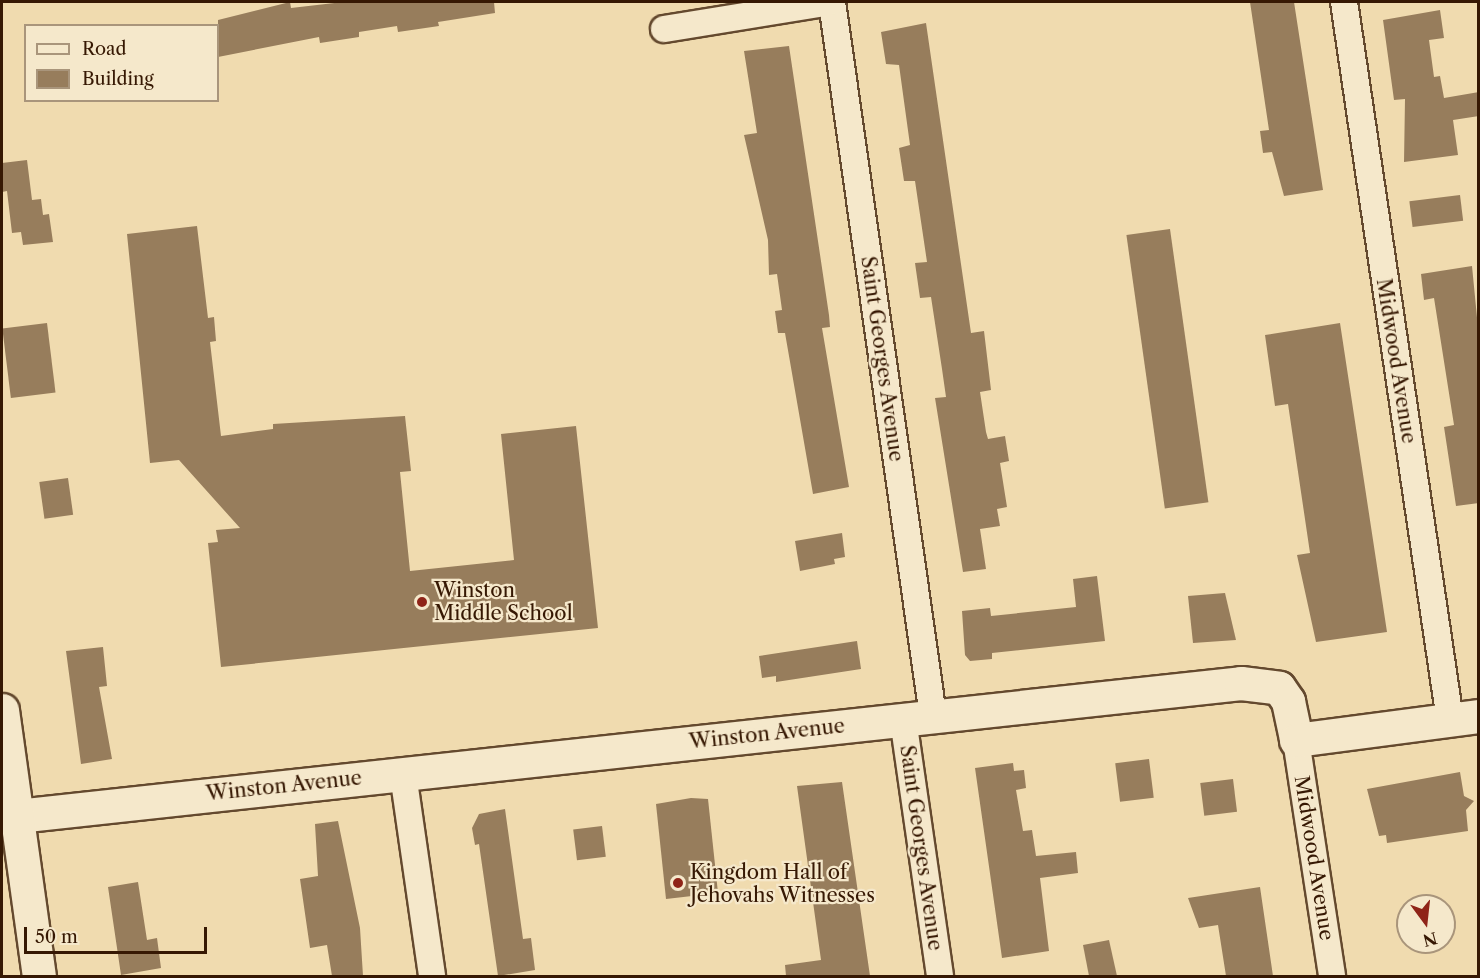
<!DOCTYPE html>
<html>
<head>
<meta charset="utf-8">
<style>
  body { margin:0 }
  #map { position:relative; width:1480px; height:978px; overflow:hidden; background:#f0dbaf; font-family:"Libre Caslon Text",serif }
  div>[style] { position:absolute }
  .building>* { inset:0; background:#977d5c; transform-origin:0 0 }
  .roads { filter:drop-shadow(2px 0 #64492e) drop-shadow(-2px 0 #64492e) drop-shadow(0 2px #64492e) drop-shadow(0 -2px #64492e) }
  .minor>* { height:26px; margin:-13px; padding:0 13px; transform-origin:13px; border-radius:13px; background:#f5e8cb }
  .tertiary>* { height:33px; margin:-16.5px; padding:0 16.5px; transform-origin:16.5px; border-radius:16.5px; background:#f5e8cb }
  .secondary>* { height:33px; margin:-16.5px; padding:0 16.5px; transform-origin:16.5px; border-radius:16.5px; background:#f5e8cb }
  .dots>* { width:16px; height:16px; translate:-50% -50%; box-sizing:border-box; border:3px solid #f5e8cb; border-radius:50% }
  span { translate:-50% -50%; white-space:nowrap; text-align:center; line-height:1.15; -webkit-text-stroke:4.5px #f5e8cb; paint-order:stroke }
  .street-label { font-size:20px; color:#361803 }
  .poi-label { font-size:20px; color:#361803 }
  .left { translate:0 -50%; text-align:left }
  .frame { position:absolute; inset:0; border:3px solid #361803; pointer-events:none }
  .legend { position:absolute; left:24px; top:24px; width:195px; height:78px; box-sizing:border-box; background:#f5e8cb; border:2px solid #a9957b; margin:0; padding:8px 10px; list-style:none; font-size:18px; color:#361803 }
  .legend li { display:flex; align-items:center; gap:12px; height:30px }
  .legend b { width:30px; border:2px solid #a9957b }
  .north { position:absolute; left:1396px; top:894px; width:60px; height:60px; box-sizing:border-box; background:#f5e8cb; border:2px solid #a9957b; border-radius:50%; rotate:165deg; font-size:16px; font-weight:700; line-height:24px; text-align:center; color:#361803 }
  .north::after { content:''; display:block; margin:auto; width:21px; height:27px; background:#8f2418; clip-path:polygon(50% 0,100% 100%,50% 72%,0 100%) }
  .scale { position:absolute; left:24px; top:927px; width:183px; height:27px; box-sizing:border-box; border:3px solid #361803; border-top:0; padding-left:8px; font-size:18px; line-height:21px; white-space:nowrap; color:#361803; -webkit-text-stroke:4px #f5e8cb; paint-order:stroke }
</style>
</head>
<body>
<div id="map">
  <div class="building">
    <i style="clip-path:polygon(290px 2px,291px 8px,343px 2px,494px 2px,495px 13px,438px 22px,439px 26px,398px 32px,397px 26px,359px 32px,359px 37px,320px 43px,319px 37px,218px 57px,218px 20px)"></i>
    <i style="clip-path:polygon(1250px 2px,1294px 2px,1323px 190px,1284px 196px,1272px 152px,1263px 153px,1260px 131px,1269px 130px)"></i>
    <i style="clip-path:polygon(1440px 10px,1444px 38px,1429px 40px,1434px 77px,1440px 76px,1444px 98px,1479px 92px,1479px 116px,1453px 120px,1458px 155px,1404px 162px,1405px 99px,1394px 100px,1383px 20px)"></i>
    <i style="clip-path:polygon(926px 23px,971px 333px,984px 331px,991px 390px,980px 392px,986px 432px,988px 439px,1005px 436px,1009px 461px,1000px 463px,1007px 507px,997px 509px,1000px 526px,980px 529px,986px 569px,963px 572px,935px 398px,946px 397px,942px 369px,931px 297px,920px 298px,915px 263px,927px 262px,915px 181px,904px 181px,899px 148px,910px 145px,899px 65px,886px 64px,881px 32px)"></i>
    <i style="clip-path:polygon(789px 46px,829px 315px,830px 327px,822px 328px,849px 487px,813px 494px,785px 333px,778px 333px,775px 311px,782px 310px,777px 274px,769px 275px,768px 240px,744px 135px,757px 133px,744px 51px)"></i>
    <i style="clip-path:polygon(27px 160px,32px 200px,41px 199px,43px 215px,49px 214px,53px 242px,23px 245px,21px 232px,12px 233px,7px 191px,2px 192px,2px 163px)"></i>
    <i style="left:1460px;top:195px;width:26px;height:51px;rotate:83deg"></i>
    <i style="clip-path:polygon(197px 226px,208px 318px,214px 317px,216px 341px,210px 342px,221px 436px,273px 429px,273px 424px,405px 416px,411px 471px,400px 472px,410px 571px,514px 560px,501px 434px,576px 426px,598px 628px,221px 667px,208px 543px,218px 542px,216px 530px,240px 528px,179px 460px,150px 463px,127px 234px)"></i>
    <i style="left:1170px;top:229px;width:276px;height:44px;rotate:82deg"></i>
    <i style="clip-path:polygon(1472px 266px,1479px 338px,1479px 503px,1456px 506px,1444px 427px,1454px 425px,1434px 298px,1424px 300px,1421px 274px)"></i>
    <i style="left:47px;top:323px;width:70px;height:45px;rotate:83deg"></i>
    <i style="clip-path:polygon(1340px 323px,1387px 632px,1316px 642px,1297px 555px,1310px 553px,1288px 404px,1275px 406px,1265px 335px)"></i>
    <i style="left:68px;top:478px;width:37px;height:29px;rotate:82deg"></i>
    <i style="clip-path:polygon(842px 533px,845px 557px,834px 559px,835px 564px,800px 571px,795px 541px)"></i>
    <i style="clip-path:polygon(1097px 576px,1105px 641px,992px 653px,992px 659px,970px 661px,965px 655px,962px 611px,990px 608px,991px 616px,1076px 607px,1073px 579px)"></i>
    <i style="clip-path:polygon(1225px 593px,1236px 640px,1193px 643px,1188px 596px)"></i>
    <i style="clip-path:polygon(857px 641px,861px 669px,776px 682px,776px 676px,762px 678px,759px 656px)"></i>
    <i style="clip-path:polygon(103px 647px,107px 686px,99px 687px,112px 759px,81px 764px,66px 651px)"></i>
    <i style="left:1149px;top:759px;width:39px;height:34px;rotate:83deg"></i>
    <i style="clip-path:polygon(1013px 763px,1014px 771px,1024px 770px,1026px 788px,1016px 790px,1023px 831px,1032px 830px,1036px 856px,1076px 852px,1078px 873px,1040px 878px,1049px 951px,1002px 958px,975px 768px)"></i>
    <i style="clip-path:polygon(1460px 772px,1464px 796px,1474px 801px,1466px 810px,1468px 831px,1387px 843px,1386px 835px,1379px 836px,1367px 789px)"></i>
    <i style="left:1233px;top:779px;width:33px;height:33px;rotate:83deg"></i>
    <i style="clip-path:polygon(842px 782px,870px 976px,786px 976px,785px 965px,821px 960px,797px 786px)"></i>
    <i style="clip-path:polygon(691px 798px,708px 799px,718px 893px,666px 899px,656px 804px)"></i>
    <i style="clip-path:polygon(505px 809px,523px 939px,531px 938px,535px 970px,498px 976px,479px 844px,475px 845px,472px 828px,479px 814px)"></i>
    <i style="clip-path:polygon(338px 821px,360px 928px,363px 976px,332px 976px,327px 945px,310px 948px,300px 879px,318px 876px,315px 824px)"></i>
    <i style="left:602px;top:826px;width:31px;height:29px;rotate:83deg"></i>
    <i style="clip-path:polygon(138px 882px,147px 940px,157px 938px,161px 968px,121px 975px,108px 887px)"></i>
    <i style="clip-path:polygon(1260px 887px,1273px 976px,1226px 976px,1218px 925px,1199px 928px,1188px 898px)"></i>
    <i style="clip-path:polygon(1109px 940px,1117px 976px,1089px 976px,1083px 945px)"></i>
  </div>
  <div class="roads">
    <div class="minor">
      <i style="left:832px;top:2px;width:721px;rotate:81.95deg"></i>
      <i style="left:1344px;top:2px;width:726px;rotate:81.6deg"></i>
      <i style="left:664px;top:29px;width:169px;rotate:-9.2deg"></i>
      <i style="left:903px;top:719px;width:260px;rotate:81.8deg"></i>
      <i style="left:1296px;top:740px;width:239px;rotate:81.3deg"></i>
      <i style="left:403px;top:774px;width:204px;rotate:81.8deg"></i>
    </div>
    <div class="tertiary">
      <i style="left:17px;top:816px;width:1231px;rotate:-6.2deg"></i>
      <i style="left:1241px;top:683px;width:38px;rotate:7deg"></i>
      <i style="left:1279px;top:688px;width:16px;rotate:55deg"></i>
      <i style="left:1288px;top:701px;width:40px;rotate:78deg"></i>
      <i style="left:1296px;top:740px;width:184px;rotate:-7.5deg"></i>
    </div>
    <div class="secondary">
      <i style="left:2px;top:710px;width:269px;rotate:82.1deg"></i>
    </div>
  </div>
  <div class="dots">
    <i style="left:422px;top:602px;background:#8f2418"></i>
    <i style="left:678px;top:883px;background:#8f2418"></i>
  </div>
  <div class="street-label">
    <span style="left:882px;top:359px;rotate:82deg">Saint Georges Avenue</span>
    <span style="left:1396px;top:361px;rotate:81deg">Midwood Avenue</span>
    <span style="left:767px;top:734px;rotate:-6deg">Winston Avenue</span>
    <span style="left:284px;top:786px;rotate:-6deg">Winston Avenue</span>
    <span style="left:921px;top:848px;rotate:82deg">Saint Georges Avenue</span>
    <span style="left:1314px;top:858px;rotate:81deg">Midwood Avenue</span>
  </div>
  <div class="poi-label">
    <span class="left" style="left:434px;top:602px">Winston<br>Middle School</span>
    <span class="left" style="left:690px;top:884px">Kingdom Hall of<br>Jehovahs Witnesses</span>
  </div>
  <div class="frame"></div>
  <ul class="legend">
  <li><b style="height:8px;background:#f5e8cb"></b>Road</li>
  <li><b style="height:16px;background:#977d5c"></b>Building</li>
  </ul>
  <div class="north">N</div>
  <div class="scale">50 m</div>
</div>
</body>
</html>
